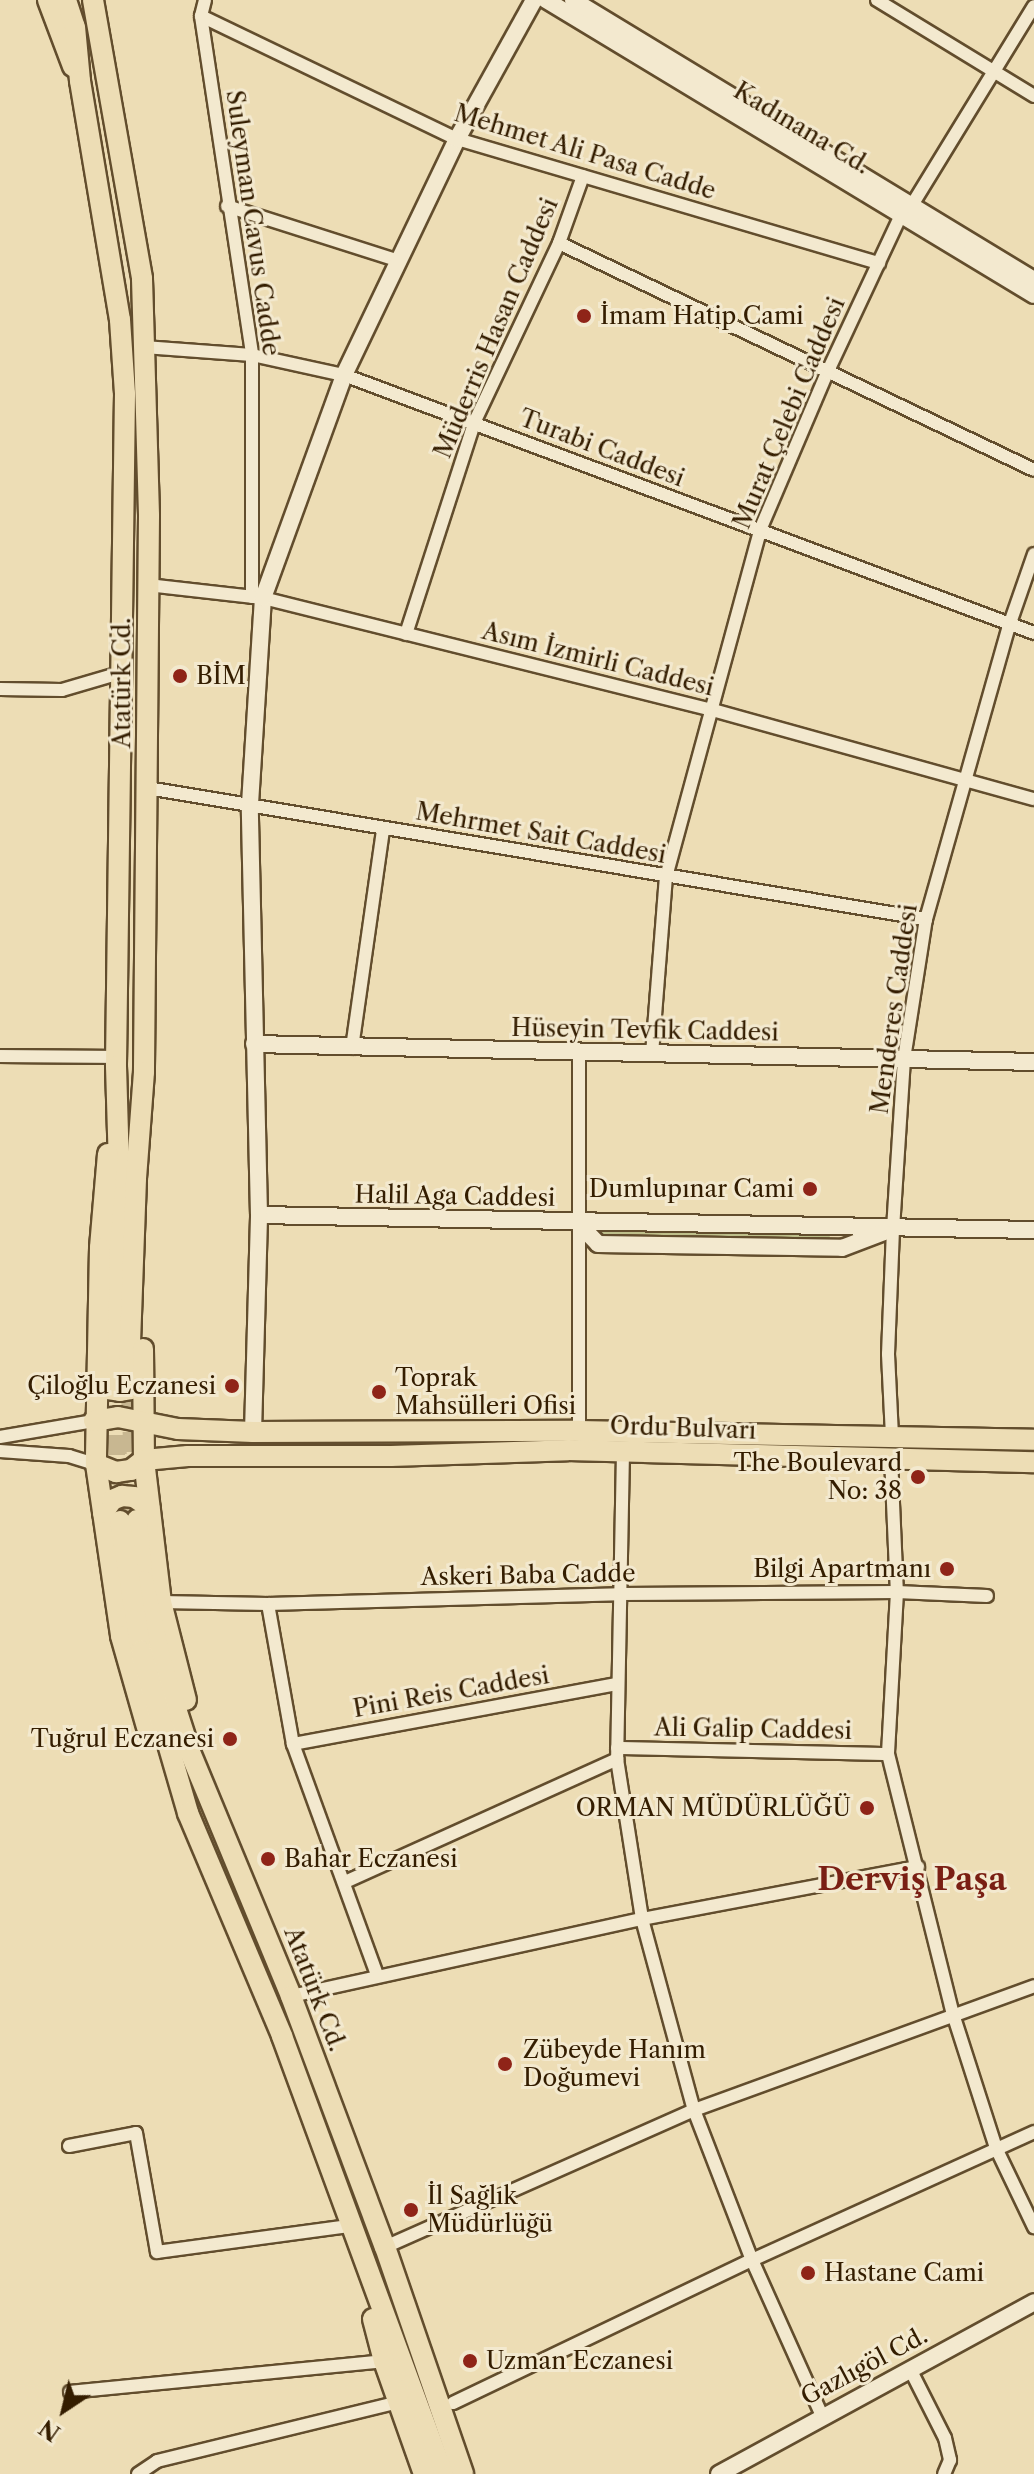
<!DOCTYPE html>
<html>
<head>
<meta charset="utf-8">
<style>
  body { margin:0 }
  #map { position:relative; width:1034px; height:2474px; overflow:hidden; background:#edddb5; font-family:"Libre Caslon Text",serif }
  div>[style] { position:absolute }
  .green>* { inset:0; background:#bebf8a; transform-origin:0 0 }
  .primary-tunnel>* { height:20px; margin-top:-10px; transform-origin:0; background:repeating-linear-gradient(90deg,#c8b791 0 20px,transparent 0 30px) }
  .roads { filter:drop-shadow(2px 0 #624d2d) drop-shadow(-2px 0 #624d2d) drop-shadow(0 2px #624d2d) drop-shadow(0 -2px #624d2d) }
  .minor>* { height:12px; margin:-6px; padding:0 6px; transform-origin:6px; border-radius:6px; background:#f3e9cf }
  .tertiary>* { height:16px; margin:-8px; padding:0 8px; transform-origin:8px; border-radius:8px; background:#f3e9cf }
  .primary>* { height:20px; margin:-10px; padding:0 10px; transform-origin:10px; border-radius:10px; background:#edddb5 }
  .dots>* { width:22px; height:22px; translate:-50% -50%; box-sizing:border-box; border:4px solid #f3e9cf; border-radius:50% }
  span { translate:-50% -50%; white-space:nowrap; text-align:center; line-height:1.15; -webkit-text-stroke:6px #f3e9cf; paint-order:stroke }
  .street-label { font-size:24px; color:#341d00 }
  .poi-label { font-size:24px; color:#341d00 }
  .left { translate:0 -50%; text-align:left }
  .right { translate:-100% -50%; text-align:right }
  .district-label { font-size:32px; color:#7a1f14; font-weight:700 }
  .north { position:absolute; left:24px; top:2370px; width:80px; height:80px; -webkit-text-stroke:6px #f3e9cf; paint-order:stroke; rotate:215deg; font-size:22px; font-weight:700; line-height:32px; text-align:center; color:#341d00 }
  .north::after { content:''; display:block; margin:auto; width:28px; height:36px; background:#341d00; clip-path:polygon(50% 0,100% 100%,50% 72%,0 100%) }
</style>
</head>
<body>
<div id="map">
  <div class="green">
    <i style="left:602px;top:1223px;width:228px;height:21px;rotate:1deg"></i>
  </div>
  <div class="primary-tunnel">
    <i style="left:130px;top:1372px;width:140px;rotate:87.5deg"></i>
    <i style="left:113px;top:1375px;width:146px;rotate:87.3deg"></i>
  </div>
  <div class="roads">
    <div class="minor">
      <i style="left:205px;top:0;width:16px;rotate:104deg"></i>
      <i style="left:201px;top:16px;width:343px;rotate:81.4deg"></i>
      <i style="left:252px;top:355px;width:242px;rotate:90deg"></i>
      <i style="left:877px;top:0;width:184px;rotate:31.4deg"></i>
      <i style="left:201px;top:16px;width:284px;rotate:25.7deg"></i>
      <i style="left:457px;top:139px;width:440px;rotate:16.4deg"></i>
      <i style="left:912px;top:205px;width:233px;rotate:-58.5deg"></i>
      <i style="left:227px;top:206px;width:181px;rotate:17.7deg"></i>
      <i style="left:559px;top:243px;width:526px;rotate:25.54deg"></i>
      <i style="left:144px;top:347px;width:108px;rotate:4.2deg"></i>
      <i style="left:252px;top:355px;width:94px;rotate:12.3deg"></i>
      <i style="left:344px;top:375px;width:737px;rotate:20.5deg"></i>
      <i style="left:147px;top:585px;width:117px;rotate:6.4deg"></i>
      <i style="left:263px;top:598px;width:460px;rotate:14deg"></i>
      <i style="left:709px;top:709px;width:337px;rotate:15.5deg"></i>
      <i style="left:406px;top:634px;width:222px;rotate:-72.1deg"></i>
      <i style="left:474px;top:423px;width:199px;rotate:-64.7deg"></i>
      <i style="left:559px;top:243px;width:71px;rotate:-70.3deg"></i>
      <i style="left:0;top:689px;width:62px;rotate:0.9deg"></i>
      <i style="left:62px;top:690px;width:64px;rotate:-16.4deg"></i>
      <i style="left:148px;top:788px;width:789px;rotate:9.56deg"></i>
      <i style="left:352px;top:1048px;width:221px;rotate:-81.9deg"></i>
      <i style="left:652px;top:1054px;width:178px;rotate:-85.5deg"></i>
      <i style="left:666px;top:877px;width:360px;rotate:-74.8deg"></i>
      <i style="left:760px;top:530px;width:171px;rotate:-66.9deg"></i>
      <i style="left:827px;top:373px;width:172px;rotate:-64.9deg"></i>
      <i style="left:0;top:1056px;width:116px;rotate:0.5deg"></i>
      <i style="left:579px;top:1431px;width:378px;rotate:-90deg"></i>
      <i style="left:892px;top:1436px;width:82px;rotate:-92.8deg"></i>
      <i style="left:888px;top:1354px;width:125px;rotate:-87.7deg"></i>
      <i style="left:893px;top:1229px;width:170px;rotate:-86.3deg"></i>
      <i style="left:904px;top:1059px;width:142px;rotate:-81.1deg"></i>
      <i style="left:926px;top:919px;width:308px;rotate:-74.2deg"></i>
      <i style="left:1010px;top:623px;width:73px;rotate:-70.8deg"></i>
      <i style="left:0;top:1437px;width:95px;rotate:-9.7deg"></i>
      <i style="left:0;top:1451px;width:69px;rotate:4.1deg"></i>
      <i style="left:69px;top:1456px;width:28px;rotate:17deg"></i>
      <i style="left:623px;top:1452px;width:307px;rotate:91.1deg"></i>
      <i style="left:617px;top:1759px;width:162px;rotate:81.1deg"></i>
      <i style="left:642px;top:1919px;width:198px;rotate:74.8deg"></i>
      <i style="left:694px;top:2110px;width:161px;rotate:68.9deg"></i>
      <i style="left:752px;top:2260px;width:171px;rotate:65.8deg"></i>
      <i style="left:891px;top:1457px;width:135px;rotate:87.5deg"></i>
      <i style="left:897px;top:1592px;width:162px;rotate:93.2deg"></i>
      <i style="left:888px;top:1754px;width:268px;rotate:76deg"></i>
      <i style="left:953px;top:2014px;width:141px;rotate:72.2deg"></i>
      <i style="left:996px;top:2148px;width:88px;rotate:64.3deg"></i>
      <i style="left:161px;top:1602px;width:107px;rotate:1.1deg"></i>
      <i style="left:268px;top:1604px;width:351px;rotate:-1.6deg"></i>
      <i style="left:619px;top:1594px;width:278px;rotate:-0.4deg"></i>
      <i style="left:897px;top:1592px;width:90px;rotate:2.5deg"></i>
      <i style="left:268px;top:1604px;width:142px;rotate:79.9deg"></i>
      <i style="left:293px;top:1744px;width:246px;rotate:70deg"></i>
      <i style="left:293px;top:1744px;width:330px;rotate:-10.5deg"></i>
      <i style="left:617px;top:1748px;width:271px;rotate:1.3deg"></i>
      <i style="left:345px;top:1882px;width:299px;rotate:-24.3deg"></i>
      <i style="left:291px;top:1996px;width:359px;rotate:-12.4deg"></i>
      <i style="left:642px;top:1919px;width:281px;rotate:-10.7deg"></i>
      <i style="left:69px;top:2146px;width:68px;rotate:-11deg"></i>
      <i style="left:136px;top:2133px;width:121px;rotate:80deg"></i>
      <i style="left:157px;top:2252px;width:195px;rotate:-7.7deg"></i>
      <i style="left:385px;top:2247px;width:338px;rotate:-23.9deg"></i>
      <i style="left:694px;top:2110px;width:362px;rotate:-20deg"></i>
      <i style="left:910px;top:2369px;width:77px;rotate:63.1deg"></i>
      <i style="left:945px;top:2438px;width:23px;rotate:77deg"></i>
      <i style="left:950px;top:2460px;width:15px;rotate:113deg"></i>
      <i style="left:70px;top:2392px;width:316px;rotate:-5.6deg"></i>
      <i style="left:453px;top:2403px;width:331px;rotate:-25.6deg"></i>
      <i style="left:752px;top:2260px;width:310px;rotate:-24.4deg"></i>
      <i style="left:138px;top:2474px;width:23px;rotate:-34deg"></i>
      <i style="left:157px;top:2461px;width:249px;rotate:-13.7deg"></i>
    </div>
    <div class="tertiary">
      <i style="left:546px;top:0;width:570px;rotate:31.15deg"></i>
      <i style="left:573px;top:0;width:539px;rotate:31.27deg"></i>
      <i style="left:254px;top:1044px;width:780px;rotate:1.32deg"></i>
      <i style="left:259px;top:1215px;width:775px;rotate:1.11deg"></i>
      <i style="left:578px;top:1223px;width:29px;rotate:46deg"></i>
      <i style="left:598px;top:1244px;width:244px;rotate:0.9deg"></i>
      <i style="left:842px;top:1248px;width:45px;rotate:-20.9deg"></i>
      <i style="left:253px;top:1432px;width:217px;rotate:-88.4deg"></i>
      <i style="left:259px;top:1215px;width:411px;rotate:-91.3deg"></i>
      <i style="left:250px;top:804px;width:206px;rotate:-86.4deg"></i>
      <i style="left:263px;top:598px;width:237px;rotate:-70deg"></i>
      <i style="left:344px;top:375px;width:262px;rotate:-64.4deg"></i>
      <i style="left:457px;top:139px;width:159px;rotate:-61deg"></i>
      <i style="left:719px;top:2474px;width:359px;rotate:-28.6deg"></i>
    </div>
    <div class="primary">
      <i style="left:48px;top:0;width:71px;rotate:69.3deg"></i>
      <i style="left:66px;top:0;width:28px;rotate:72deg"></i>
      <i style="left:75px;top:27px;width:54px;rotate:84.7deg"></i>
      <i style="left:80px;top:81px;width:242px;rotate:80.5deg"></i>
      <i style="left:120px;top:320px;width:74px;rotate:86.1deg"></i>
      <i style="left:125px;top:394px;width:672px;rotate:90.77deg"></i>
      <i style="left:116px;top:1066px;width:131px;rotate:88.3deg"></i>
      <i style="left:120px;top:1197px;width:174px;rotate:92.3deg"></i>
      <i style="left:93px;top:0;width:283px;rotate:80deg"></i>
      <i style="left:142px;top:279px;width:237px;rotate:88.3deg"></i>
      <i style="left:149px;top:516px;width:556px;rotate:90.52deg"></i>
      <i style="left:144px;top:1072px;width:107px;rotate:94.3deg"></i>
      <i style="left:136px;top:1179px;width:191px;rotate:92.1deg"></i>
      <i style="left:108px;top:1154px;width:94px;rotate:94.9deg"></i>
      <i style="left:100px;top:1248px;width:216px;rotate:91.1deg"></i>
      <i style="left:96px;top:1464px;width:174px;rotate:81.7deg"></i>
      <i style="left:121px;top:1636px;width:95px;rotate:74.1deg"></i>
      <i style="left:143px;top:1349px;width:111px;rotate:89.5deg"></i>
      <i style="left:144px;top:1460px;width:143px;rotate:83.2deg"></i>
      <i style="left:161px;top:1602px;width:101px;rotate:75.7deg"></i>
      <i style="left:96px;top:1380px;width:15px;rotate:37deg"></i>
      <i style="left:108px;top:1389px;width:12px;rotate:9deg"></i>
      <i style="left:120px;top:1391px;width:11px;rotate:-10deg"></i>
      <i style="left:131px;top:1389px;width:16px;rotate:-43deg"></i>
      <i style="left:94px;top:1421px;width:24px;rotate:-9deg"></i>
      <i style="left:118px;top:1417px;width:61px;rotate:11.3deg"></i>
      <i style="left:178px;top:1429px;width:75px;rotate:2.3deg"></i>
      <i style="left:253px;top:1432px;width:326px;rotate:-0.2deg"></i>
      <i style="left:579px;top:1431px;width:455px;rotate:1.1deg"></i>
      <i style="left:96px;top:1464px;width:22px;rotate:22deg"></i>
      <i style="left:116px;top:1472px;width:15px;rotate:-8deg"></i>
      <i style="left:131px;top:1470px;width:16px;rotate:-38deg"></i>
      <i style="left:144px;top:1460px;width:44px;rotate:-5.2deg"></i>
      <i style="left:188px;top:1456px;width:203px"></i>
      <i style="left:391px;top:1456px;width:177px;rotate:-1.9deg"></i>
      <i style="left:568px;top:1450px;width:466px;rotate:1.5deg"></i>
      <i style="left:103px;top:1513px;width:16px;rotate:-55deg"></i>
      <i style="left:112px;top:1500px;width:11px;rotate:-22deg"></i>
      <i style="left:122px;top:1496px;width:12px;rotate:5deg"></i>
      <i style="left:134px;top:1497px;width:19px;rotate:35deg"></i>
      <i style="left:137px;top:1520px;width:61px;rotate:84.4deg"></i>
      <i style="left:143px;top:1581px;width:86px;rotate:77.3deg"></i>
      <i style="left:162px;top:1665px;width:91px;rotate:72.2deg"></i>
      <i style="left:190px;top:1752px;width:264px;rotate:67.5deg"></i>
      <i style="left:291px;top:1996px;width:268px;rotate:69.5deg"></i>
      <i style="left:385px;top:2247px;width:240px;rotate:71deg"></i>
      <i style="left:120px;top:1521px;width:132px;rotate:80.8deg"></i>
      <i style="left:141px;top:1651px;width:169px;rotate:73.8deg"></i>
      <i style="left:188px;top:1813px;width:242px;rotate:67.1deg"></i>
      <i style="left:282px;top:2036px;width:467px;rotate:69.8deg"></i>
      <i style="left:373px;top:2319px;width:43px;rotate:75.3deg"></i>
      <i style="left:384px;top:2361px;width:120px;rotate:70.5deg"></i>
    </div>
  </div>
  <div class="dots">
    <i style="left:584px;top:316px;background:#8f2418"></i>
    <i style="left:180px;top:676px;background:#8f2418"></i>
    <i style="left:810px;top:1189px;background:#8f2418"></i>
    <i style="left:232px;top:1386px;background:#8f2418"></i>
    <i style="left:379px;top:1392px;background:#8f2418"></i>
    <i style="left:918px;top:1477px;background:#8f2418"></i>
    <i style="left:947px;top:1569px;background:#8f2418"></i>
    <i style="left:230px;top:1739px;background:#8f2418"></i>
    <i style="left:867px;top:1808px;background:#8f2418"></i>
    <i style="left:268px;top:1859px;background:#8f2418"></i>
    <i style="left:505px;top:2064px;background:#8f2418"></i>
    <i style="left:411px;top:2210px;background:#8f2418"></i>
    <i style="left:808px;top:2273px;background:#8f2418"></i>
    <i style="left:470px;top:2361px;background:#8f2418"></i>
  </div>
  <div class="street-label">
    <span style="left:802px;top:128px;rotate:31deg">Kadınana Cd.</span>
    <span style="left:585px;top:152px;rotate:17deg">Mehmet Ali Pasa Cadde</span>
    <span style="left:253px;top:223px;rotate:82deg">Suleyman Cavus Cadde</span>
    <span style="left:496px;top:328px;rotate:-67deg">Müderris Hasan Caddesi</span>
    <span style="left:789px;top:413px;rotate:-67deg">Murat Çelebi Caddesi</span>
    <span style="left:602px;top:448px;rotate:21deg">Turabi Caddesi</span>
    <span style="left:598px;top:659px;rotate:14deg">Asım İzmirli Caddesi</span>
    <span style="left:122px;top:683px;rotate:-90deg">Atatürk Cd.</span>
    <span style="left:541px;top:833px;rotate:10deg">Mehrmet Sait Caddesi</span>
    <span style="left:894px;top:1009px;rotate:-82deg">Menderes Caddesi</span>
    <span style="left:645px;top:1030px;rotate:1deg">Hüseyin Tevfik Caddesi</span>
    <span style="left:455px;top:1196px;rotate:1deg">Halil Aga Caddesi</span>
    <span style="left:683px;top:1428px;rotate:2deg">Ordu Bulvarı</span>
    <span style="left:528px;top:1575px;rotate:-1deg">Askeri Baba Cadde</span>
    <span style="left:451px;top:1692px;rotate:-10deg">Pini Reis Caddesi</span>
    <span style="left:753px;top:1729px;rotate:1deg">Ali Galip Caddesi</span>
    <span style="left:315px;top:1989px;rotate:69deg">Atatürk Cd.</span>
    <span style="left:864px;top:2366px;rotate:-28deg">Gazlıgöl Cd.</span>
  </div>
  <div class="poi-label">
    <span class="left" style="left:600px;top:316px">İmam Hatip Cami</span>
    <span class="left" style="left:196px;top:676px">BİM</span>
    <span class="right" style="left:794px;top:1189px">Dumlupınar Cami</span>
    <span class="left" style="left:395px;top:1392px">Toprak<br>Mahsülleri Ofisi</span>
    <span class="right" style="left:216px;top:1386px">Çiloğlu Eczanesi</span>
    <span class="right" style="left:902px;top:1477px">The Boulevard<br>No: 38</span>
    <span class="right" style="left:931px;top:1569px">Bilgi Apartmanı</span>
    <span class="right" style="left:214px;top:1739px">Tuğrul Eczanesi</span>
    <span class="right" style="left:851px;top:1808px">ORMAN MÜDÜRLÜĞÜ</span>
    <span class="left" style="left:284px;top:1859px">Bahar Eczanesi</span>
    <span class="left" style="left:523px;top:2064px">Zübeyde Hanım<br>Doğumevi</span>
    <span class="left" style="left:427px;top:2210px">İl Sağlık<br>Müdürlüğü</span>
    <span class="left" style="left:824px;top:2273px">Hastane Cami</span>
    <span class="left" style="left:486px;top:2361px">Uzman Eczanesi</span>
  </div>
  <div class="district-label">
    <span style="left:912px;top:1879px">Derviş Paşa</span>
  </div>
  <div class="north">N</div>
</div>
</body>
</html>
